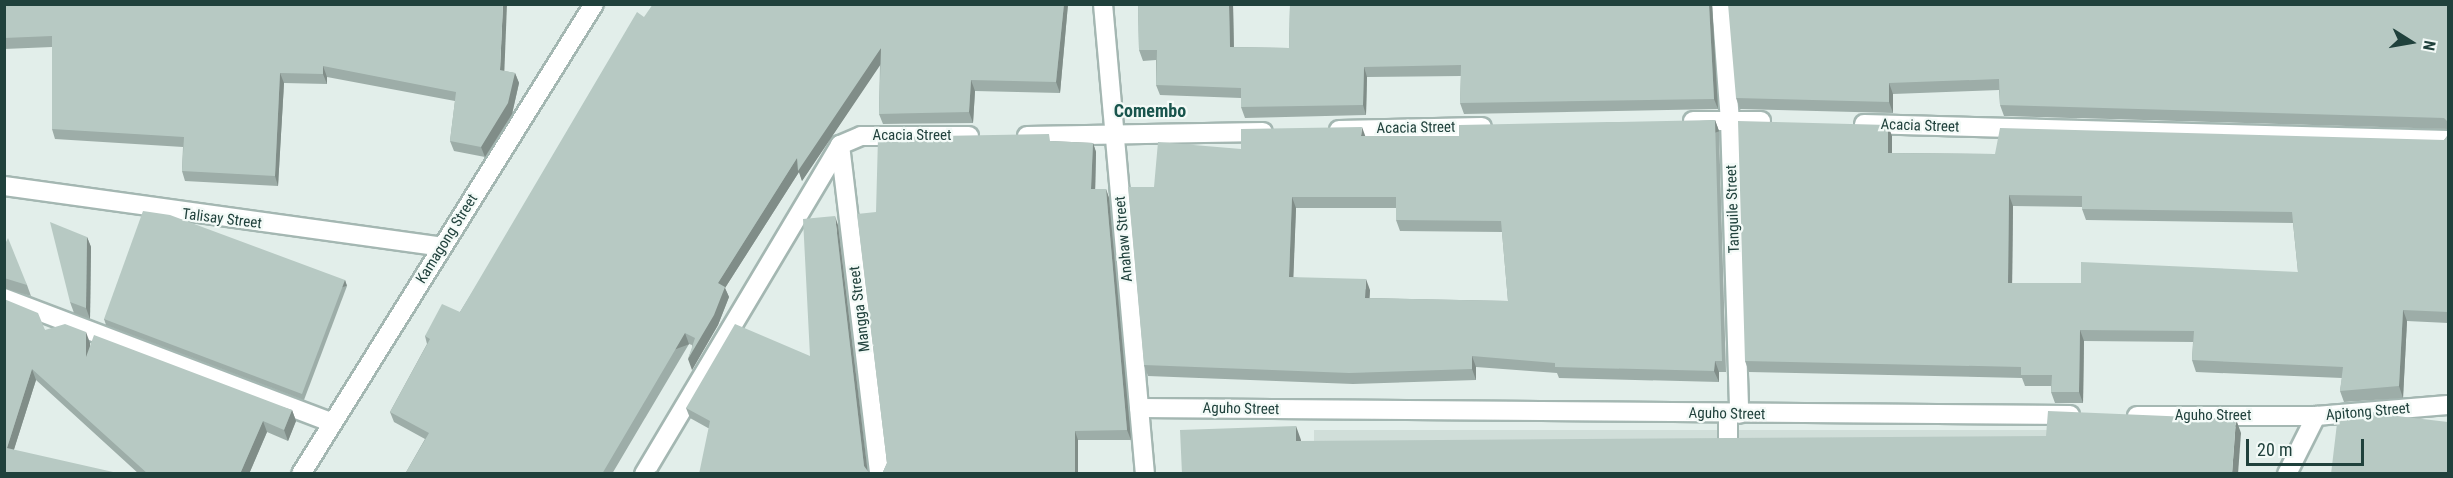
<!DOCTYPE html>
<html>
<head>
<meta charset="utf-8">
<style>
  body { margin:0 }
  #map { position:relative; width:2453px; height:478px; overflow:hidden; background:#e2eeea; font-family:"Roboto Condensed",sans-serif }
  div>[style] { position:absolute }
  .built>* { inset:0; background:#d0ded9; transform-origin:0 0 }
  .roads { filter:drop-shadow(2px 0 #a4b7b2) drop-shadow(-2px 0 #a4b7b2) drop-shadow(0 2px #a4b7b2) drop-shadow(0 -2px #a4b7b2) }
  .minor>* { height:18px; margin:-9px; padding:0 9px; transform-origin:9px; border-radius:9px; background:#fff }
  .wall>* { inset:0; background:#9dada8 }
  .shaded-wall>* { inset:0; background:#808d88; transform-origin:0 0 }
  .building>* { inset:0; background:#b7c9c3 }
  span { translate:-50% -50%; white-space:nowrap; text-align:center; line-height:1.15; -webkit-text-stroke:4.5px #f3faf7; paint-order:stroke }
  .street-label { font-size:15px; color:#20413c }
  .quarter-label { font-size:18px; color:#19554d; font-weight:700 }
  .frame { position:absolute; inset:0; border:6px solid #20413c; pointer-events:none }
  .north { position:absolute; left:2381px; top:12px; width:60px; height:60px; -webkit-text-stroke:4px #f3faf7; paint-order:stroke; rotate:101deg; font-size:16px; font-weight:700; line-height:24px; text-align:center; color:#20413c }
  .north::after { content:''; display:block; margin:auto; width:21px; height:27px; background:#20413c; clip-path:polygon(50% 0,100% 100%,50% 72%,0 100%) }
  .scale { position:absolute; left:2246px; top:439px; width:118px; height:27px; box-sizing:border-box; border:3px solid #20413c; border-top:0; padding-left:8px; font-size:18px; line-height:21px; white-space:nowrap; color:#20413c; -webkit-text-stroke:4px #f3faf7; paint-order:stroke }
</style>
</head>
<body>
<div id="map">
  <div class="built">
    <i style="left:2047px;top:430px;width:43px;height:733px;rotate:90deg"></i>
  </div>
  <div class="roads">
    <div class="minor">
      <i style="left:1103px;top:4px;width:472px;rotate:84.9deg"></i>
      <i style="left:1721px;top:4px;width:116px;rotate:85.6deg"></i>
      <i style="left:1730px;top:120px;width:294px;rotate:88.2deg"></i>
      <i style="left:1693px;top:121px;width:68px"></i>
      <i style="left:1864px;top:124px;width:584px;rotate:1.57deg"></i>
      <i style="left:1339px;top:130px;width:143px;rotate:-1.2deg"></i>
      <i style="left:1027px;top:136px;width:236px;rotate:-1deg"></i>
      <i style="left:840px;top:145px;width:331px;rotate:83.2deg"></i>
      <i style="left:4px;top:186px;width:442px;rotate:7.9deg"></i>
      <i style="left:4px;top:298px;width:350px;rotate:20.8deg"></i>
      <i style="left:1139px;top:408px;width:931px;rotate:0.43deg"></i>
      <i style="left:1728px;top:414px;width:26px;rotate:90deg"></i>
      <i style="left:2137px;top:416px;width:179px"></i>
      <i style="left:2316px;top:416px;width:132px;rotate:-4.8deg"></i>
      <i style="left:301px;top:474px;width:554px;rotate:-58.06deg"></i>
      <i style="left:644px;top:474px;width:383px;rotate:-59.2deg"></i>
      <i style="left:840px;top:145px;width:23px;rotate:-23deg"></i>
      <i style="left:861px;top:136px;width:108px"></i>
      <i style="left:2287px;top:474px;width:65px;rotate:-63.4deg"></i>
    </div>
  </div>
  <div class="wall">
    <i style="clip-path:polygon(4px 4px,504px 71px,515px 73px,519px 83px,512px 114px,485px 157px,454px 151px,450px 141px,455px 101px,327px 77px,327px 84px,284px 83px,278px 186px,185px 181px,182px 171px,183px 147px,55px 139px,52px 129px,52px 47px,4px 49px)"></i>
    <i style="clip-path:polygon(1068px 4px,1060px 93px,975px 91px,973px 123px,883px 124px,879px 114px,880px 64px,802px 181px,799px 172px,725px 288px,729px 297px,718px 325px,692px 370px,692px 345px,689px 344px,612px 474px,405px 474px,425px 439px,394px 422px,390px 412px,427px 344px,425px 336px,460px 312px,644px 17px)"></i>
    <i style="clip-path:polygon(1138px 4px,1233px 4px,1234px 47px,1289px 48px,1290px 4px,1712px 4px,1718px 109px,1464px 114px,1460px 103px,1461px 76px,1367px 77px,1366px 115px,1245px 118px,1241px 107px,1241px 98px,1160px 95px,1156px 85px,1156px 60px,1143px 61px,1139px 50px)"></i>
    <i style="clip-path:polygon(2448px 4px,2448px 129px,2004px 116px,2000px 105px,1999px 90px,1893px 94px,1893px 113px,1740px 109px,1736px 98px)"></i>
    <i style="clip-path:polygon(evenodd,1715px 120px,1719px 131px,1726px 372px,1719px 372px,1719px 382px,1559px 378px,1557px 373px,1476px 367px,1476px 380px,1353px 384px,1148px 376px,1144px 365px,1154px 187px,1241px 149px,1365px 136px,1459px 136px,1715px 120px,1296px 208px,1396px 208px,1396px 220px,1400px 231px,1502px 232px,1508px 301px,1369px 298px,1370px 290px,1293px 277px,1296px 208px)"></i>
    <i style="clip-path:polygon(evenodd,2448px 135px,2448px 323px,2407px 321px,2403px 398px,2344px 402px,2340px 391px,2342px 378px,2196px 372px,2192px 360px,2193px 342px,2084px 341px,2083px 403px,2055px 403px,2051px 392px,2051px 386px,2025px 386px,2022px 378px,1749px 372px,1745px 361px,1892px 136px,1892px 153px,1995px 154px,2444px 140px,2448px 135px,2013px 206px,2082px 207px,2082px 209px,2086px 220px,2293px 223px,2298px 272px,2081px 283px,2012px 283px,2013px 206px)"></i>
    <i style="clip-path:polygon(1051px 141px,1093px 143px,1096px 152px,1095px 189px,1106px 189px,1109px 198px,1131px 440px,1078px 440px,1078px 474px,882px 474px,887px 463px,876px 212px)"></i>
    <i style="clip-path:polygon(838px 225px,867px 470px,708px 428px,690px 418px,686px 408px,810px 356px)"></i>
    <i style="clip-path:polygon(87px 237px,91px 247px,90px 319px,74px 313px,70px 302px)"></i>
    <i style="clip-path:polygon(4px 246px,27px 285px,31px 296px,4px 288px)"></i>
    <i style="clip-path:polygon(345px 280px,347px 286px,304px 400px,106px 325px,104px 319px)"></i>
    <i style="clip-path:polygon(4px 299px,45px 330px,90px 343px,90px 346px,292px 410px,296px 421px,288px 441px,267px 432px,249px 474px,139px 474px,36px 380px,14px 449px,4px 474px)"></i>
  </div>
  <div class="shaded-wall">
    <i style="clip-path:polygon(503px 4px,507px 4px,504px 80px,500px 70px)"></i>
    <i style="clip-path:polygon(1064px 4px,1068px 4px,1060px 93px,1056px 82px)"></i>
    <i style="clip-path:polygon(1229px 4px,1233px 4px,1234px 57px,1230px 47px)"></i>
    <i style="clip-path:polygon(1709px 4px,1712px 4px,1718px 109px,1714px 99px)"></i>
    <i style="clip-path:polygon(881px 48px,885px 58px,802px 181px,799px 172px,725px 288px,729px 297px,718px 325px,692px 370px,688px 359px,718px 283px,797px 158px)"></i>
    <i style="clip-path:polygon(323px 66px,327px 77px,327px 84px,323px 74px)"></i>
    <i style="clip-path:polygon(1364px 67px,1367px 77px,1366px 115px,1363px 105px)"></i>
    <i style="clip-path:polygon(280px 73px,284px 83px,278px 186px,275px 176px)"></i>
    <i style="clip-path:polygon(515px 73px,519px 83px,512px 114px,485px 157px,481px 147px)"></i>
    <i style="clip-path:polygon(971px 80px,975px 91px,973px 123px,969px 112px)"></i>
    <i style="clip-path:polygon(1889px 83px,1893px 94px,1893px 113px,1889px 102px)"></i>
    <i style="left:1715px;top:120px;width:12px;height:241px;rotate:70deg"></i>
    <i style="clip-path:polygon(1888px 125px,1892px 136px,1892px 164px,1888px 153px)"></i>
    <i style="clip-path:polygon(1362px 127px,1366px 138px,1361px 136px)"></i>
    <i style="clip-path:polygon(1093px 143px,1096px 152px,1095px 198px,1091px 189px)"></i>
    <i style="clip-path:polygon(1106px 189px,1109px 198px,1131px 440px,1127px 430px)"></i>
    <i style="clip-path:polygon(2009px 195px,2013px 206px,2012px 294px,2008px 283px)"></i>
    <i style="clip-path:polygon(1292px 197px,1296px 208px,1293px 288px,1289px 277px)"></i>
    <i style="clip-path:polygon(835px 216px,838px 225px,868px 474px,864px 466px)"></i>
    <i style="clip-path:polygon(87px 237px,91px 247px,90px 319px,86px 308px)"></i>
    <i style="clip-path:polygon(1366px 279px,1370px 290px,1369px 309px,1365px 298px)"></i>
    <i style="left:345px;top:280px;width:6px;height:122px;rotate:72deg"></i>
    <i style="clip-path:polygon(2403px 310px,2407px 321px,2403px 398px,2399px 386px)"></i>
    <i style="clip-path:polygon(2080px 330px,2084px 341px,2083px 403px,2079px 392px)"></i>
    <i style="clip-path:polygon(86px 332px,90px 343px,90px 368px,86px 357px)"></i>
    <i style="left:685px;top:333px;width:12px;height:164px;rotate:70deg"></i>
    <i style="clip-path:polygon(1472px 356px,1476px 367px,1476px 380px,1472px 369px)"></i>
    <i style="clip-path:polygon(1715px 361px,1719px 372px,1719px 382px,1714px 371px)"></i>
    <i style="clip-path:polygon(32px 369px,36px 380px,11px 459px,7px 448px)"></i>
    <i style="clip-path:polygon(292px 410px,296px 421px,288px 441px,284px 430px)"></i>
    <i style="clip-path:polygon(2236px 419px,2241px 433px,2238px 474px,2232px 474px)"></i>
    <i style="clip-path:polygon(263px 421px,267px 432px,249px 474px,240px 474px)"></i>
    <i style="clip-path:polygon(1296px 426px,1301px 440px,1301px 455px,1296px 441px)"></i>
    <i style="clip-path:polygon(1075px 431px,1078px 440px,1078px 474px,1075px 474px)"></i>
  </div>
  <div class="building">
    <i style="clip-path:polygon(4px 4px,503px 4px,500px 70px,515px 73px,508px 103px,481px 147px,450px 141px,456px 92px,323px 66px,323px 74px,280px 73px,275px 176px,182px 171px,184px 137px,52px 129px,52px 36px,4px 38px)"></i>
    <i style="clip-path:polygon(653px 4px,1064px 4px,1056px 82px,971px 80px,969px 112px,879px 114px,881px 48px,798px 171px,797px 158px,718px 283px,725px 287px,714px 315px,688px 359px,695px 338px,685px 333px,602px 474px,405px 474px,429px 433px,390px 412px,430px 339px,425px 336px,442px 304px,460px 312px,637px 12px,644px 17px)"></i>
    <i style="clip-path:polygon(1138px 4px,1229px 4px,1230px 47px,1289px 48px,1290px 4px,1709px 4px,1714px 99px,1460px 103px,1461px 65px,1364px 67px,1363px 105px,1241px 107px,1241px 88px,1156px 85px,1157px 50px,1139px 50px)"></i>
    <i style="clip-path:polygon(1728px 4px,2448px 4px,2448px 122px,2444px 118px,2000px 105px,1999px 79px,1889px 83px,1889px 102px,1736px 98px)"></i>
    <i style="clip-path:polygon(evenodd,1715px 120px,1722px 361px,1715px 361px,1714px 371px,1555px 367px,1555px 363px,1472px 356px,1472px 369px,1349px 373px,1144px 365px,1128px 187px,1154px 187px,1158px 142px,1241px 149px,1241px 129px,1362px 127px,1361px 136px,1459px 136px,1459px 125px,1715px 120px,1292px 197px,1396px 197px,1396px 220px,1501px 221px,1508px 301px,1365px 298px,1366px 279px,1289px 277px,1292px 197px)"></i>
    <i style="clip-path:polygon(evenodd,1738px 121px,1888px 125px,1888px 153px,1995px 154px,2000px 128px,2444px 140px,2448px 135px,2448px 312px,2403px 310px,2399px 386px,2340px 391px,2343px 367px,2192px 360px,2194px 331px,2080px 330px,2079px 392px,2051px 392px,2052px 375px,2021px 375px,2021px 367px,1745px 361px,1738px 121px,2009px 195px,2082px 196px,2082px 209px,2292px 212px,2298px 272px,2081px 262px,2081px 283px,2008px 283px,2009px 195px)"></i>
    <i style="clip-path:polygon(1049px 134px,1050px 141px,1093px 143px,1091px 189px,1106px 189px,1127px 430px,1075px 431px,1075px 474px,882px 474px,887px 463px,857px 214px,876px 212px,878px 137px)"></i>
    <i style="clip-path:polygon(143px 211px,170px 215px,345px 280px,302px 394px,104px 319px)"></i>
    <i style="clip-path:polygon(835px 216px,864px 466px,870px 474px,699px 474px,710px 421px,686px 408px,735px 324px,810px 356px,803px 219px)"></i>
    <i style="clip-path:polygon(50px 222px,87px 237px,86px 308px,70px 302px)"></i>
    <i style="clip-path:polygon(8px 238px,27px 285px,4px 278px,4px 246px)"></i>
    <i style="clip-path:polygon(4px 299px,38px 313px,45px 330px,65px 324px,86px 332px,86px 357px,94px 335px,292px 410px,284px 430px,263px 421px,240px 474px,148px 474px,32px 369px,7px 448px,122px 474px,4px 474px)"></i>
    <i style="clip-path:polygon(2398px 410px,2397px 416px,2448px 422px,2448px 474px,2331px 474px,2338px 415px)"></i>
    <i style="clip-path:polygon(2048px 411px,2236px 419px,2232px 474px,1182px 474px,1180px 430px,1296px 426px,1296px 441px,2046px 436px)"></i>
    <i style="clip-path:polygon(655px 471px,664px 474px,654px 474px)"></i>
  </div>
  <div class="street-label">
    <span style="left:1920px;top:126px;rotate:2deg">Acacia Street</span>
    <span style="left:1416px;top:128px;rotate:-1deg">Acacia Street</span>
    <span style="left:912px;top:136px">Acacia Street</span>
    <span style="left:1733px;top:209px;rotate:-92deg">Tanguile Street</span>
    <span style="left:222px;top:219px;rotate:7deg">Talisay Street</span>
    <span style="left:447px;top:239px;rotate:-58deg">Kamagong Street</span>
    <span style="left:1124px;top:239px;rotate:-95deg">Anahaw Street</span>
    <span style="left:860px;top:309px;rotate:-97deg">Mangga Street</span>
    <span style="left:1241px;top:409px;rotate:1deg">Aguho Street</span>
    <span style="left:2368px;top:412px;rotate:-5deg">Apitong Street</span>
    <span style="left:1727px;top:414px;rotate:1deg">Aguho Street</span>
    <span style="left:2213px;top:416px">Aguho Street</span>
  </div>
  <div class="quarter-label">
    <span style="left:1150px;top:111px">Comembo</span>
  </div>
  <div class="frame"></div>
  <div class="north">N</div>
  <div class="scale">20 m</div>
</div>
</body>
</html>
